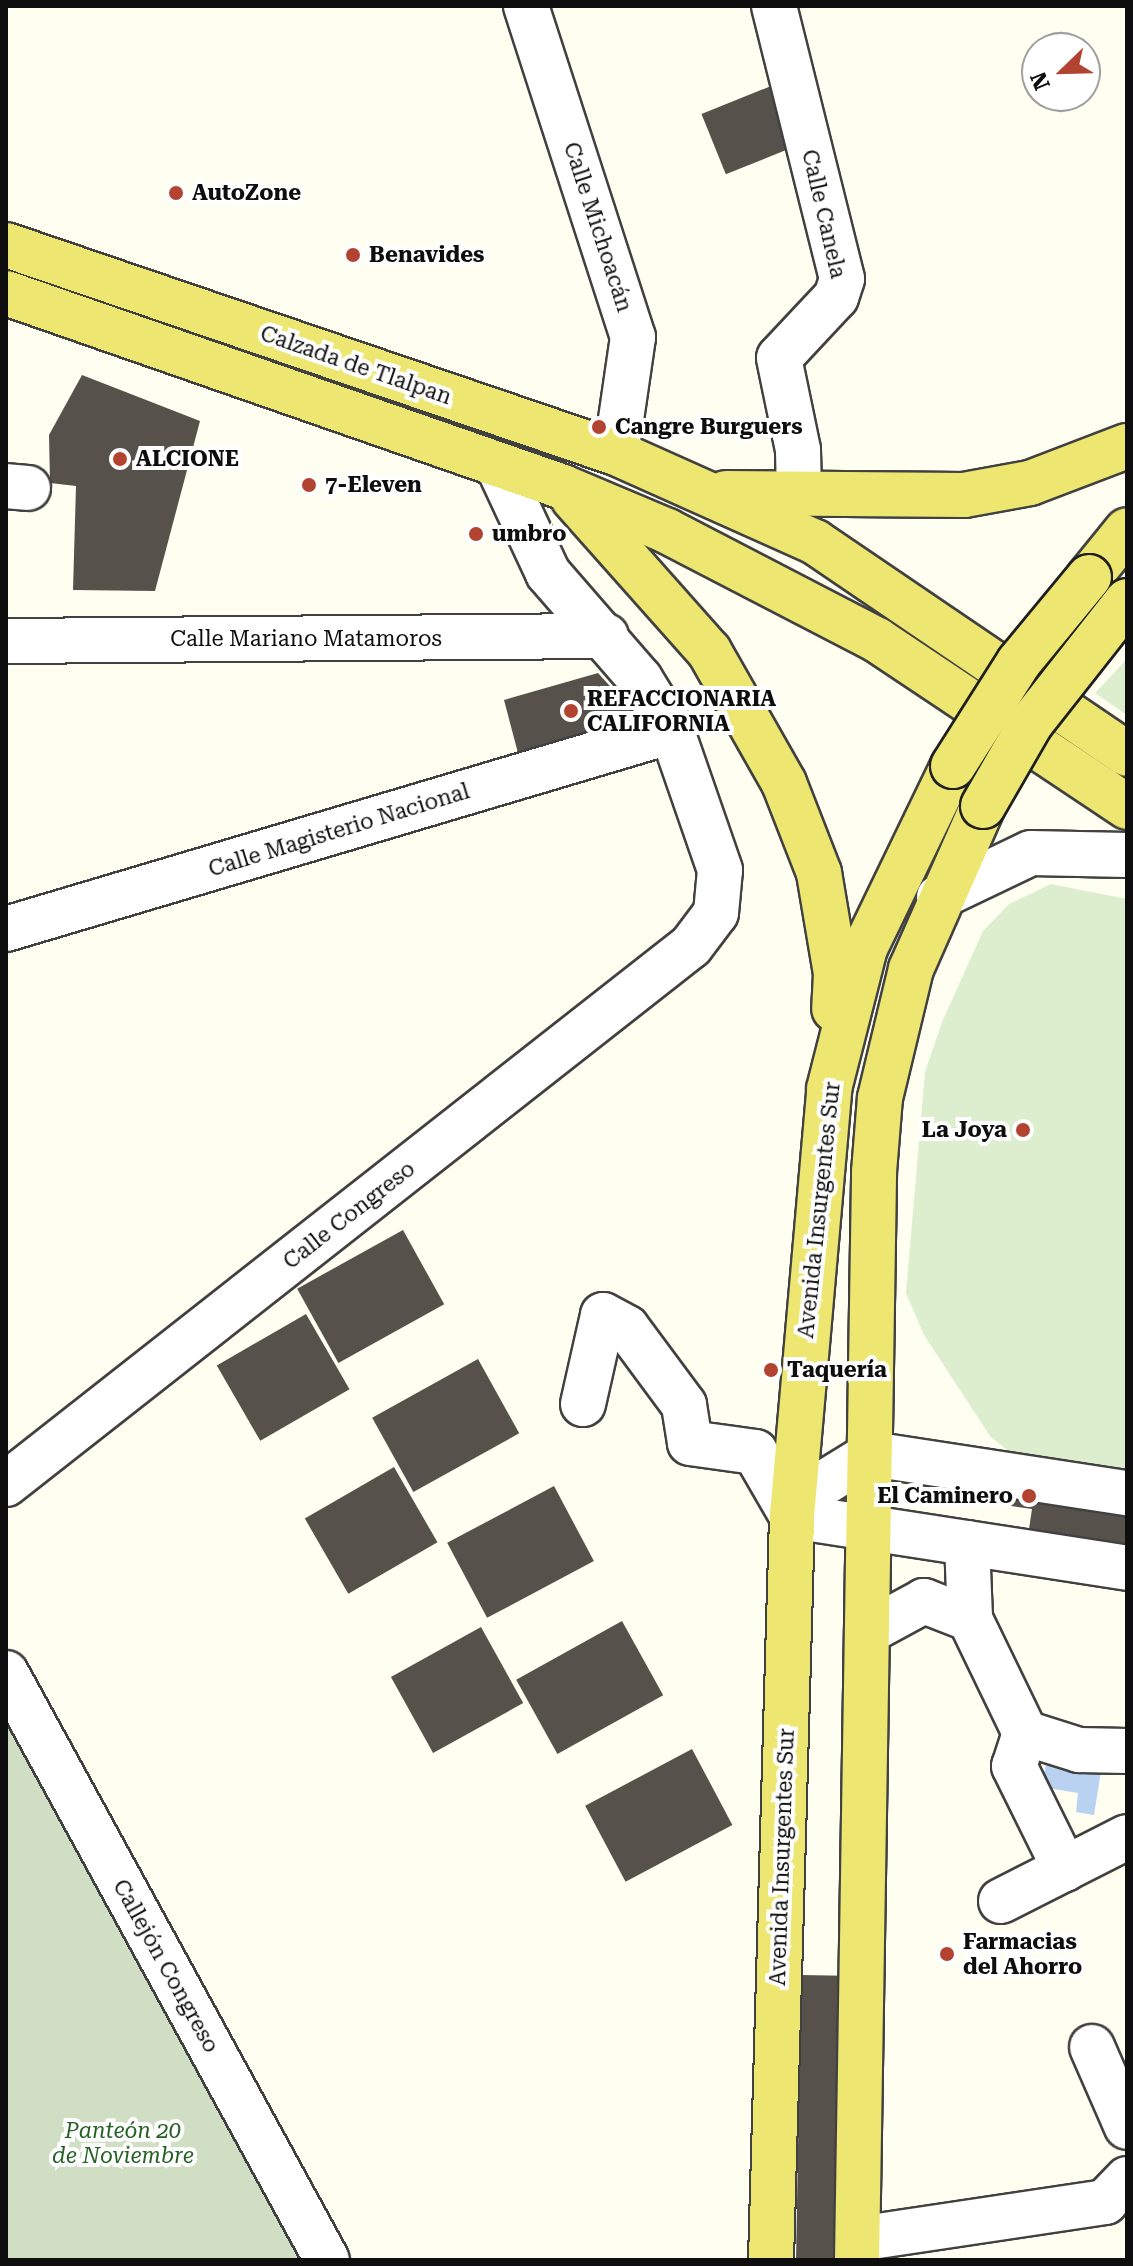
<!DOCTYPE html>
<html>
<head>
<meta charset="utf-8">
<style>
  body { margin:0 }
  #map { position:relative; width:1133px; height:2266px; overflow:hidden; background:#fefef1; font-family:"Roboto Serif",serif }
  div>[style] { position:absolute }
  .cemetery>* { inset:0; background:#d0dfc3 }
  .pitch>* { inset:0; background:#ddeece }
  .water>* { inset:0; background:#b9d2f1 }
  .building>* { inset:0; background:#56514b; transform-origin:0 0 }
  .roads { filter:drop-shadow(2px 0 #414141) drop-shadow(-2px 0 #414141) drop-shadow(0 2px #414141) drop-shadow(0 -2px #414141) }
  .minor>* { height:44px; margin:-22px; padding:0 22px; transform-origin:22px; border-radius:22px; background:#fff }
  .major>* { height:44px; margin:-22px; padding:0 22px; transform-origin:22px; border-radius:22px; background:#ede671 }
  .bridges { filter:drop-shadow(2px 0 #1f1f1f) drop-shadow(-2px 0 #1f1f1f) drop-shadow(0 2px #1f1f1f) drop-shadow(0 -2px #1f1f1f) }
  .major-bridge>* { height:44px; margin:-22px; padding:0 22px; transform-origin:22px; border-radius:22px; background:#ede671 }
  .dots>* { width:22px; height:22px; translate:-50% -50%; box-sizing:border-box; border:4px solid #fff; border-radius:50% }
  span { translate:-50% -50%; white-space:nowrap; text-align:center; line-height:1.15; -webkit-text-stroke:8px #fff; paint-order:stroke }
  .poi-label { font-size:22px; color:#0e0e0e; font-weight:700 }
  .left { translate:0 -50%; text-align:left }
  .right { translate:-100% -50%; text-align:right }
  .street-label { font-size:22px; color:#0e0e0e }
  .park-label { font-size:22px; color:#256124; font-style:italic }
  .frame { position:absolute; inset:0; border:8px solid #0e0e0e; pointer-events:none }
  .north { position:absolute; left:1021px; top:32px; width:80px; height:80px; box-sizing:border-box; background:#fff; border:2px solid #9f9f9f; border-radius:50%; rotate:247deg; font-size:22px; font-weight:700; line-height:32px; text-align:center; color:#0e0e0e }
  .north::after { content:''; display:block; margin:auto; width:28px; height:36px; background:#b34331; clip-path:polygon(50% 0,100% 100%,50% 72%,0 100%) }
</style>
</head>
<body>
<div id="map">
  <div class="cemetery">
    <i style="clip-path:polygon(6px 1690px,317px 2260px,6px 2260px)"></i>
  </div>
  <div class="pitch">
    <i style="clip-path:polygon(1127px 659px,1127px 715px,1095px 693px)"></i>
    <i style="clip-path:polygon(1051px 884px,1127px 899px,1127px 1477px,1023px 1463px,990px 1436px,924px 1335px,906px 1293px,925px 1072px,942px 1022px,983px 931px,1009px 904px)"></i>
  </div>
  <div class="water">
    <i style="clip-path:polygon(1046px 1763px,1101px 1771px,1094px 1815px,1076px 1812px,1078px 1793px,1042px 1787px)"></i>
  </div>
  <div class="building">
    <i style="left:771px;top:86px;width:65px;height:75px;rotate:68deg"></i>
    <i style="clip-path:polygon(82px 375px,200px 421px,155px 591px,73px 590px,76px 486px,50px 483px,49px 435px)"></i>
    <i style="clip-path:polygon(598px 673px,640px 719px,518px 753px,504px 700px)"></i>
    <i style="left:403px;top:1230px;width:85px;height:121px;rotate:61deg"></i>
    <i style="left:306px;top:1314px;width:87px;height:103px;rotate:60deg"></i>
    <i style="left:478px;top:1359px;width:85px;height:121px;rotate:61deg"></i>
    <i style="clip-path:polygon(935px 1458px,1127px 1487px,1127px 1544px,1029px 1529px,1032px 1509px,930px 1494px)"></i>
    <i style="left:394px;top:1467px;width:87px;height:103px;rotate:60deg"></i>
    <i style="left:554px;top:1486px;width:85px;height:121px;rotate:62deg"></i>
    <i style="left:622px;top:1621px;width:85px;height:121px;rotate:61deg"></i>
    <i style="left:481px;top:1627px;width:87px;height:103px;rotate:61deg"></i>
    <i style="left:692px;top:1749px;width:86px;height:121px;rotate:62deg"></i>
    <i style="left:801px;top:1975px;width:43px;height:285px;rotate:1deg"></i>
  </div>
  <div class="roads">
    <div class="minor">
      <i style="left:526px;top:6px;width:348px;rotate:72.1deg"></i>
      <i style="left:633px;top:337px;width:117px;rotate:98.3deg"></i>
      <i style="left:774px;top:6px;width:281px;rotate:76deg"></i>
      <i style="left:842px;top:279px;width:19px;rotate:108deg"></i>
      <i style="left:836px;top:297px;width:83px;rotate:133.1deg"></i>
      <i style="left:779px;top:358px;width:94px;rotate:78.3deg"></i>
      <i style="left:798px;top:450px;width:45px;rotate:88.7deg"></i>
      <i style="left:6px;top:486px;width:22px;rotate:5deg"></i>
      <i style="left:6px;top:641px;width:600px;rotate:-0.48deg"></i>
      <i style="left:939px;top:897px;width:102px;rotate:-25.6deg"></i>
      <i style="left:1031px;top:853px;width:96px;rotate:1.2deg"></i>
      <i style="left:6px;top:929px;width:695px;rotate:-16.56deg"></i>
      <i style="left:583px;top:1404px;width:91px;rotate:-77.3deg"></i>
      <i style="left:603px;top:1315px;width:27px;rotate:28deg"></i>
      <i style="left:627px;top:1328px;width:96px;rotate:53.5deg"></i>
      <i style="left:684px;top:1405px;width:38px;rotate:81deg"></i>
      <i style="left:690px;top:1443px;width:66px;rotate:7.9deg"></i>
      <i style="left:755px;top:1452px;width:74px;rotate:60deg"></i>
      <i style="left:6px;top:1484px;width:871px;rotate:-38.15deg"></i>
      <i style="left:691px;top:946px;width:41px;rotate:-52.9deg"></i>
      <i style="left:716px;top:913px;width:43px;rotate:-84.7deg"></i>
      <i style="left:720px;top:870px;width:147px;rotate:-109.1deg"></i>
      <i style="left:672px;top:731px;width:61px;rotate:-121.6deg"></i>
      <i style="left:640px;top:679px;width:140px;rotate:-131deg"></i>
      <i style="left:548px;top:573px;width:118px;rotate:-115deg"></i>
      <i style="left:792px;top:1516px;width:37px;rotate:-49deg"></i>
      <i style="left:816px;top:1488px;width:65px;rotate:-31.7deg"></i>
      <i style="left:871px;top:1454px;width:259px;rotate:8.7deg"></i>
      <i style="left:792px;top:1516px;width:339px;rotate:8.8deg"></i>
      <i style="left:967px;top:1543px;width:76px;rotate:87.7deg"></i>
      <i style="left:970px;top:1619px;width:127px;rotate:64.2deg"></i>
      <i style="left:1025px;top:1733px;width:57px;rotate:17.5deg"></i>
      <i style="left:1079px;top:1750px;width:48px;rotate:1.2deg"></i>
      <i style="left:867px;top:1632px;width:65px;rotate:-28.5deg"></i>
      <i style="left:924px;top:1601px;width:49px;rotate:21.4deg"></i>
      <i style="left:6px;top:1673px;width:669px;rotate:61.33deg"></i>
      <i style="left:1025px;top:1733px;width:35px;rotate:108deg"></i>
      <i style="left:1014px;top:1766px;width:115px;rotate:63.7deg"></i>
      <i style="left:1001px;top:1901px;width:141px;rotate:-26.9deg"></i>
      <i style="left:1092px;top:2047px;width:87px;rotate:66.4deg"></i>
      <i style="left:858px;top:2239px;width:250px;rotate:-8.5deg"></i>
      <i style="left:1105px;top:2202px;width:32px;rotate:-46deg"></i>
    </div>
    <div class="major">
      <i style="left:6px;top:245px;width:644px;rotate:18.83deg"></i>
      <i style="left:616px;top:453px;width:218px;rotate:24.1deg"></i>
      <i style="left:815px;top:542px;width:377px;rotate:34.2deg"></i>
      <i style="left:6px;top:293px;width:590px;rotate:19.2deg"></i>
      <i style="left:563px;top:487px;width:113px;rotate:22.9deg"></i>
      <i style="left:667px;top:531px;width:237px;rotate:27.4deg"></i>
      <i style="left:877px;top:640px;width:301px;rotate:33.7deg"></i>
      <i style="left:726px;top:493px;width:238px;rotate:0.5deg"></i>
      <i style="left:964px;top:495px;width:67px;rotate:-10.3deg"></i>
      <i style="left:1030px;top:483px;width:104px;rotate:-20.9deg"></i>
      <i style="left:573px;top:498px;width:205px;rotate:48.4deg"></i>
      <i style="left:709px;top:651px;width:152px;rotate:60.4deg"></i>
      <i style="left:784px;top:783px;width:97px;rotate:68.7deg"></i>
      <i style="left:819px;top:873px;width:102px;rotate:80.4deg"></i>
      <i style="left:836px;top:974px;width:35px;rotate:93deg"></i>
      <i style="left:1089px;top:577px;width:60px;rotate:-51deg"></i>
      <i style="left:771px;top:2260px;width:744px;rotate:-88.38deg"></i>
      <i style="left:792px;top:1516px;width:429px;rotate:-85deg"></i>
      <i style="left:829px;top:1089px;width:146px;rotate:-75.7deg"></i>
      <i style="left:865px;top:948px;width:202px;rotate:-64.2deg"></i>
      <i style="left:857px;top:2260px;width:1088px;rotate:-89.1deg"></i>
      <i style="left:874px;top:1172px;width:74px;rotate:-85.4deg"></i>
      <i style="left:880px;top:1098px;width:133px;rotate:-76.5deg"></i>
      <i style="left:911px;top:969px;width:178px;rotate:-66.2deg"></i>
    </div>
  </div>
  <div class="bridges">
    <div class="major-bridge">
      <i style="left:953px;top:766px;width:123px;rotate:-57.6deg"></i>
      <i style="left:1019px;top:662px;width:110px;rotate:-50.5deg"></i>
      <i style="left:983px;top:806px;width:96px;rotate:-60deg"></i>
      <i style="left:1031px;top:723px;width:155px;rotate:-51.8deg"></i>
    </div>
  </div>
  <div class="dots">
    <i style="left:176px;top:193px;background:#b34331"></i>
    <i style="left:353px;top:255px;background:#b34331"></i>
    <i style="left:599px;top:427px;background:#b34331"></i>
    <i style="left:120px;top:459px;background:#b34331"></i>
    <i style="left:309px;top:485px;background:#b34331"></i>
    <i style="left:476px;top:534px;background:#b34331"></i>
    <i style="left:571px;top:711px;background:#b34331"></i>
    <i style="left:1023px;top:1130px;background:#b34331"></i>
    <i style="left:771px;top:1370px;background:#b34331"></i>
    <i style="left:1029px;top:1496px;background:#b34331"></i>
    <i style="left:947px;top:1954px;background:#b34331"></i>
  </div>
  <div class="poi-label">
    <span class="left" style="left:192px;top:193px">AutoZone</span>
    <span class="left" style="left:369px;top:255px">Benavides</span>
    <span class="left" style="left:615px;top:427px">Cangre Burguers</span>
    <span class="left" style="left:136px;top:459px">ALCIONE</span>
    <span class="left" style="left:325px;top:485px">7-Eleven</span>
    <span class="left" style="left:492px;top:534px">umbro</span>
    <span class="left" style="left:587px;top:711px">REFACCIONARIA<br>CALIFORNIA</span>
    <span class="right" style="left:1007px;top:1130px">La Joya</span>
    <span class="left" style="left:787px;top:1370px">Taquería</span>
    <span class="right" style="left:1013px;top:1496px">El Caminero</span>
    <span class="left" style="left:963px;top:1954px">Farmacias<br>del Ahorro</span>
  </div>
  <div class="street-label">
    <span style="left:824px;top:214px;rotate:77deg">Calle Canela</span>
    <span style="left:598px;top:227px;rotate:72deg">Calle Michoacán</span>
    <span style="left:356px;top:365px;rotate:19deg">Calzada de Tlalpan</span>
    <span style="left:306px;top:639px">Calle Mariano Matamoros</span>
    <span style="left:339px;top:830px;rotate:-17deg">Calle Magisterio Nacional</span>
    <span style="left:819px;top:1210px;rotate:-84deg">Avenida Insurgentes Sur</span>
    <span style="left:349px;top:1215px;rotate:-38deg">Calle Congreso</span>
    <span style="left:782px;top:1857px;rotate:-88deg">Avenida Insurgentes Sur</span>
    <span style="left:166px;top:1966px;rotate:61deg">Callejón Congreso</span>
  </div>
  <div class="park-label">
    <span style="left:123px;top:2143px">Panteón 20<br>de Noviembre</span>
  </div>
  <div class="frame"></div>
  <div class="north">N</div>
</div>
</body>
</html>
